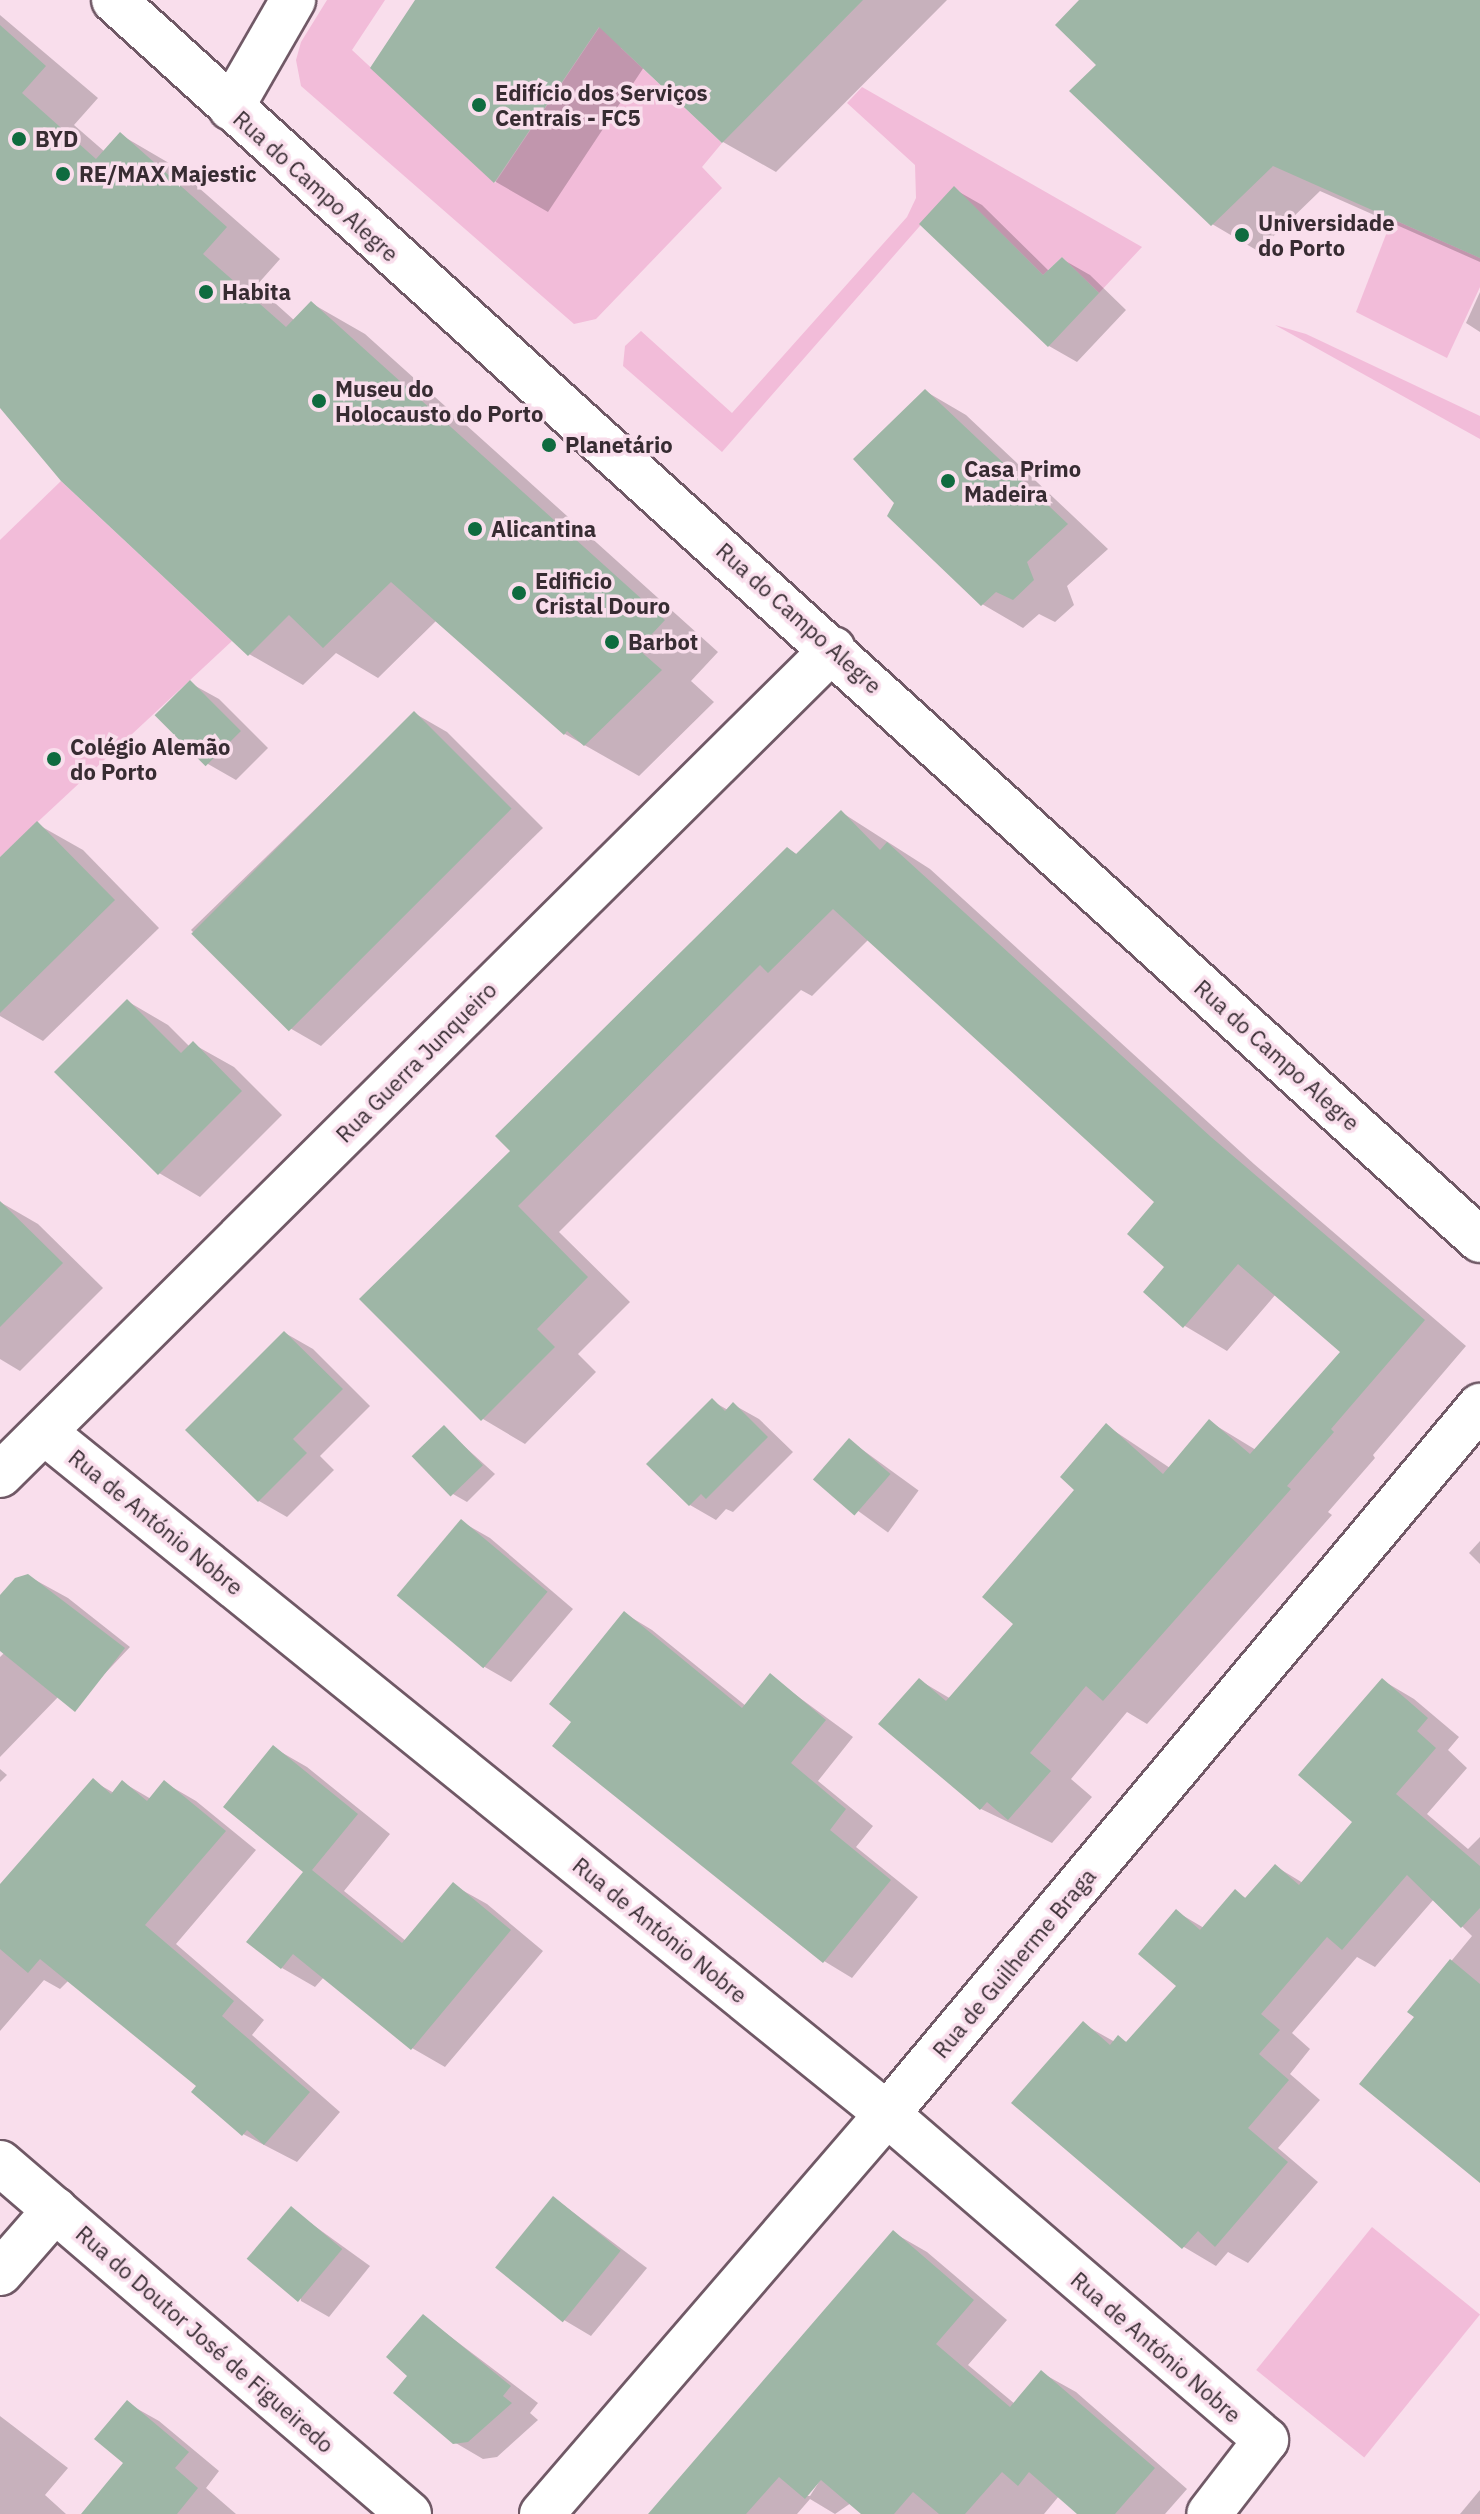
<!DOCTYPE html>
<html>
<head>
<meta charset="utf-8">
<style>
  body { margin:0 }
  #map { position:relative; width:1480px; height:2514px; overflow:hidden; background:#f9deec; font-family:"IBM Plex Sans",sans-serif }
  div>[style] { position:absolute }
  .green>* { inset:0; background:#f2bcd9; transform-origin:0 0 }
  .shadow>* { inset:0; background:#0003; transform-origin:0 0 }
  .building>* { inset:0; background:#9eb6a6; transform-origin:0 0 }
  .roads { filter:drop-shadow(2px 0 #705966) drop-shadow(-2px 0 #705966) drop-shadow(0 2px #705966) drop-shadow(0 -2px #705966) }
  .minor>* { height:44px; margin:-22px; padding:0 22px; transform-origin:22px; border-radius:22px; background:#fff }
  .major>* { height:44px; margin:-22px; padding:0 22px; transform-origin:22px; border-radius:22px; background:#fff }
  .dots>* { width:22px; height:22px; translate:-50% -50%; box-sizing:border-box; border:4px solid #f9deec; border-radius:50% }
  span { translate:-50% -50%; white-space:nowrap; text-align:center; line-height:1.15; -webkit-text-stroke:7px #f9deec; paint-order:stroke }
  .poi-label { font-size:22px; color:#372c32; font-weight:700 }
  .left { translate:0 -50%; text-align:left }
  .street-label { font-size:22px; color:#372c32 }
</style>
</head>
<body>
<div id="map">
  <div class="green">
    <i style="clip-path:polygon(327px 0,385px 0,352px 50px,495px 183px,611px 10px,621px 48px,722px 143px,702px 167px,722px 188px,596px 319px,574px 324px,301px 86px,296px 60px,301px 42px)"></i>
    <i style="clip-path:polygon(862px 87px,1142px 247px,1099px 293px,1062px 257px,1043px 275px,954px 187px,722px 452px,623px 366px,625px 346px,641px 331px,732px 413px,907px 217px,916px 198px,915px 165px,847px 103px)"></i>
    <i style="clip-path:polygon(1392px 219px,1480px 258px,1480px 287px,1447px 358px,1356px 312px)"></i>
    <i style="clip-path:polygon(1275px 325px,1306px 334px,1480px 416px,1480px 439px)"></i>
    <i style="clip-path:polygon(61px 481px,232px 641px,0 857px,0 540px)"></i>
    <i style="left:1372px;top:2227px;width:139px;height:184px;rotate:39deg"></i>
  </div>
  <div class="shadow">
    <i style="clip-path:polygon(418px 0,947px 0,776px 172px,723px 142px,644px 67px,548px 212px,496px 182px,372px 67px)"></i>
    <i style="clip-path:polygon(1082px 0,1480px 0,1480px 262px,1320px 191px,1258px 251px,1212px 224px,1098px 65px)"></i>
    <i style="clip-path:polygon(0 15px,98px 98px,74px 125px,105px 152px,121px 135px,174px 166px,280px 259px,256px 286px,295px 321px,311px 303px,365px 334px,718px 652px,691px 681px,714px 702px,639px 776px,565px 734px,437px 620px,378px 678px,336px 653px,303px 685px,249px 654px,0 405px)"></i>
    <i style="clip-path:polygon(954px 189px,982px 205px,1050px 272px,1062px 259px,1090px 275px,1126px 310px,1077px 362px,1049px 346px,922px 224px)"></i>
    <i style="clip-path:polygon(1480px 292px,1480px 332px,1466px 323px)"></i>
    <i style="clip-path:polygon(925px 391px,966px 415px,1108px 549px,1067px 586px,1074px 605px,1055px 622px,1039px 614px,1023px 628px,982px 604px,896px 503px)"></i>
    <i style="clip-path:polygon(190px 683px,219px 699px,268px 748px,236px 780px,208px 764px)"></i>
    <i style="clip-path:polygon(414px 713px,447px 732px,543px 828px,321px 1046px,288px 1027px,191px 930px)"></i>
    <i style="clip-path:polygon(841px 812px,930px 869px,1254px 1164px,1466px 1346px,1373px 1455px,1375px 1458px,1328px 1512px,1332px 1515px,1147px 1724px,1127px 1712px,1071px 1779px,1092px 1797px,1052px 1843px,981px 1809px,919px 1680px,951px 1699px,1016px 1624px,1107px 1426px,1170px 1468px,1210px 1422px,1256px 1450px,1342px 1351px,1276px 1294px,1227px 1351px,1185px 1326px,1167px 1266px,1157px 1201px,869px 939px,812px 996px,801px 990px,559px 1232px,630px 1302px,578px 1354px,596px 1372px,525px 1444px,483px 1419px,513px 1151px,788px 849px,798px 855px)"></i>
    <i style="clip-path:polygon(37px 824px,83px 850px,159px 928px,43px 1041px,0 1016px,0 860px)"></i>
    <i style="clip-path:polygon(127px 1001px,168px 1025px,190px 1047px,193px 1044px,234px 1067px,282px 1115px,200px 1197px,159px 1173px)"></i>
    <i style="clip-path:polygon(0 1202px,38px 1224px,103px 1288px,20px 1371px,0 1359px)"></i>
    <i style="clip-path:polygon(285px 1333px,313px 1349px,370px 1406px,320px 1456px,334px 1470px,287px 1517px,259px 1501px,188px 1430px)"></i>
    <i style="clip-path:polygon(712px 1401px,728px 1410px,734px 1405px,759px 1419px,793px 1452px,733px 1512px,726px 1509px,716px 1520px,690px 1505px)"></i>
    <i style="clip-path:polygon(444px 1428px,495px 1474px,467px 1502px,453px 1494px)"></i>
    <i style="left:849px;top:1440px;width:86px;height:52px;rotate:36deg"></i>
    <i style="clip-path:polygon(462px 1522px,490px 1538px,573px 1609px,511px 1682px,483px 1666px)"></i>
    <i style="clip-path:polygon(1480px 1541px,1480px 1564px,1469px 1553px)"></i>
    <i style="clip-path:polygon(28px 1576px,68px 1598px,130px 1647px,76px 1704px,60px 1695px,0 1757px,0 1657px,5px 1652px,0 1648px,0 1598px)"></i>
    <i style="clip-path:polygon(624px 1613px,652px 1630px,746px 1706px,770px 1676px,853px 1737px,818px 1781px,873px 1826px,856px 1847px,918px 1897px,852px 1978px,824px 1961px,574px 1722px)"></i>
    <i style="clip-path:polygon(1382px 1680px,1414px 1699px,1459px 1737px,1448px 1750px,1467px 1768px,1427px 1814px,1468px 1849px,1480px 1837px,1480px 2181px,1417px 2017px,1410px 2011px,1472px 1936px,1434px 1899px,1375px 1967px,1357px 1957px,1292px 2033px,1310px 2049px,1290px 2074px,1320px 2100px,1278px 2148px,1318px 2182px,1248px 2263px,1228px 2252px,1216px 2266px,1184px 2247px,1083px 2024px,1115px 2042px,1119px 2038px,1128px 2043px,1179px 1986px,1177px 1912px,1204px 1928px,1236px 1892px,1247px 1899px,1275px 1866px,1303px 1883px,1355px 1822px)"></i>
    <i style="clip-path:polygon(274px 1748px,307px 1767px,390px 1834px,344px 1891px,406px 1941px,453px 1885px,487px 1904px,543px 1951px,445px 2067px,412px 2048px,324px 1977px,315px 1987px,282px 1968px,306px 1872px)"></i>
    <i style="clip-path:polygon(0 1769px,7px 1775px,0 1782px)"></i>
    <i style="clip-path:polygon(93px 1781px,114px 1793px,122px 1782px,151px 1799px,165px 1783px,196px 1801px,256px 1850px,176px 1944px,264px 2020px,252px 2035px,340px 2112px,297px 2162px,243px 2134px,199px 2086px,69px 1980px,60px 1989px,44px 1980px,0 2031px,0 1887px)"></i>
    <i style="clip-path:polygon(554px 2198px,647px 2268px,591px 2336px,564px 2320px)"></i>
    <i style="clip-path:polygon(291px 2209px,370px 2266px,329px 2317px,301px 2301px)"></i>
    <i style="clip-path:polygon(evenodd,894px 2233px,927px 2252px,1007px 2320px,968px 2365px,1015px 2404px,1042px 2373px,1076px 2392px,1187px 2489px,1165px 2514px,1080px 2514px,1059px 2496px,1044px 2514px,864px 2514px,851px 2503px,835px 2514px,810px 2499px,797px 2514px,651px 2514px,894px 2233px,826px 2471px,810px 2496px,804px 2496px,826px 2471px)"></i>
    <i style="clip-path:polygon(423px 2316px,538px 2403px,530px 2413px,538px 2420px,497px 2457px,483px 2459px,454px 2442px,410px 2375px)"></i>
    <i style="clip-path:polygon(127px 2403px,159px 2421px,219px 2471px,206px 2488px,236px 2514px,83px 2514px,126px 2463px)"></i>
    <i style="clip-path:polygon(0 2416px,68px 2468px,45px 2495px,66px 2514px,0 2514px)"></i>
    <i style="clip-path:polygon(1480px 2490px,1480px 2514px,1460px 2514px)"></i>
  </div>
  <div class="building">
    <i style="clip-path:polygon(415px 0,863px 0,722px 143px,599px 27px,494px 183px,370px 68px)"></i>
    <i style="clip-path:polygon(1079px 0,1480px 0,1480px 258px,1273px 166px,1211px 226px,1069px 91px,1096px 65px,1055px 25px)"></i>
    <i style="clip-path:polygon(0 25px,46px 66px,22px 93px,96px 159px,120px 132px,227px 227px,203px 254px,286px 327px,311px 301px,665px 620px,638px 649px,662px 670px,584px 746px,567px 731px,564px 735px,391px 582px,323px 648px,289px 615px,248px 656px,61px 481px,0 408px)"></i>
    <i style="clip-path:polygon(954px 186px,1043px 275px,1062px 257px,1099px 293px,1048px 347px,919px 224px)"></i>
    <i style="clip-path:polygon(925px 389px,1068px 524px,1027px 562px,1034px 580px,1013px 600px,996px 592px,981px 606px,887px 516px,894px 503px,853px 459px)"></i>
    <i style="left:190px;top:680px;width:72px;height:50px;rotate:45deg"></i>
    <i style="left:414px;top:711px;width:138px;height:315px;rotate:45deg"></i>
    <i style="clip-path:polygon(841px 810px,880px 850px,887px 842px,1211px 1137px,1425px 1320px,1331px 1429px,1334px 1432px,1287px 1486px,1291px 1489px,1103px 1701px,1086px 1686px,1030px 1753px,1051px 1771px,1008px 1820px,987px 1802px,980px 1810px,878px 1724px,919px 1678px,946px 1701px,1013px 1624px,982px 1597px,1074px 1490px,1060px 1477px,1106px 1423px,1163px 1474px,1209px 1419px,1250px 1454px,1340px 1352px,1238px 1264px,1183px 1328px,1143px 1292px,1164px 1267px,1127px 1234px,1154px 1202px,833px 909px,768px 973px,760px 965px,518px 1206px,588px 1277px,537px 1329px,555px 1347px,481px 1421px,359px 1299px,510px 1151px,495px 1136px,787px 847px,796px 854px)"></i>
    <i style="clip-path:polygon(37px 821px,115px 900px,0 1013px,0 857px)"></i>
    <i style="clip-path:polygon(127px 999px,181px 1053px,193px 1041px,242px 1091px,158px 1175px,54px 1072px)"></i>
    <i style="clip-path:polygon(0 1201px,63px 1263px,0 1327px)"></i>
    <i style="clip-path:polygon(284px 1331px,343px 1389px,293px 1439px,307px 1453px,258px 1502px,185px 1430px)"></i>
    <i style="clip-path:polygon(712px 1398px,725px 1411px,733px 1402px,768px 1437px,706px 1499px,701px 1494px,689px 1506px,646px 1464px)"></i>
    <i style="left:444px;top:1425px;width:56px;height:45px;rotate:46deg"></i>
    <i style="left:849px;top:1438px;width:55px;height:55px;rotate:41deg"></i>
    <i style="left:461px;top:1519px;width:113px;height:100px;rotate:40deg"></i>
    <i style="clip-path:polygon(28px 1574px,125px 1648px,75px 1712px,0 1651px,0 1595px,15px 1578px)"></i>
    <i style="clip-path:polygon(624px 1611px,742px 1708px,770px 1673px,826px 1720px,791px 1763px,846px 1809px,830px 1830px,891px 1880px,823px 1963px,552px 1746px,571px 1722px,549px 1704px)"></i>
    <i style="clip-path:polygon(1382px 1678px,1428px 1718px,1417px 1731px,1436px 1748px,1396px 1794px,1480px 1866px,1480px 1908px,1461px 1928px,1407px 1875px,1342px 1950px,1327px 1937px,1261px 2014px,1280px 2030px,1259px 2054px,1289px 2080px,1248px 2128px,1288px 2162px,1215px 2247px,1198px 2231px,1182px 2249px,1011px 2103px,1083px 2021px,1110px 2045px,1118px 2035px,1126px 2042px,1176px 1986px,1138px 1954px,1176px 1909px,1200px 1930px,1235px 1889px,1245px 1898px,1275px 1864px,1299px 1885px,1352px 1822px,1298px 1775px)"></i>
    <i style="clip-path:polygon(273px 1745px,358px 1814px,312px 1870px,402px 1943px,453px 1882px,511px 1930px,411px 2050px,293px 1954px,281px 1969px,246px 1942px,303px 1872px,223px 1807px)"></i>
    <i style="clip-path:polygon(93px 1778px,111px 1794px,122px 1780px,147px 1801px,164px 1780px,226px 1831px,145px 1925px,234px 2001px,222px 2016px,310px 2092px,264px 2145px,247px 2130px,242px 2136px,191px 2092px,196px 2086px,40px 1959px,28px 1973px,0 1949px,0 1884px)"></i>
    <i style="clip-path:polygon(1450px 1959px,1480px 1984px,1480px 2183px,1359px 2084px,1414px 2017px,1407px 2012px)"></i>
    <i style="left:553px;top:2196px;width:87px;height:92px;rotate:39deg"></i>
    <i style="left:291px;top:2206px;width:67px;height:69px;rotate:40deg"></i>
    <i style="clip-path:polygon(893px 2230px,974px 2300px,936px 2344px,1010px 2407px,1041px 2370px,1155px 2468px,1115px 2514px,1077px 2514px,1029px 2472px,1018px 2486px,1002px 2472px,965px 2514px,939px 2514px,913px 2492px,894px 2514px,861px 2514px,821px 2480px,805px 2499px,779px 2477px,746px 2514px,648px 2514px)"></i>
    <i style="clip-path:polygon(423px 2314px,511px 2386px,503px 2396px,512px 2403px,468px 2442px,453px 2444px,393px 2393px,407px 2376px,386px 2357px)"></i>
    <i style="clip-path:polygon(127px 2400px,189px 2452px,175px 2468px,198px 2488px,177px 2514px,81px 2514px,123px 2463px,94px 2439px)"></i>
  </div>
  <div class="roads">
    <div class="minor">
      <i style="left:231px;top:108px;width:125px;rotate:-60.1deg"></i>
      <i style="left:44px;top:1432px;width:1084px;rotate:38.97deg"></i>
      <i style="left:887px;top:2114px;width:500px;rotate:40.7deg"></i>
      <i style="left:1266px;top:2440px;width:93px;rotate:127.6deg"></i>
      <i style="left:0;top:1475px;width:1173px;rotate:-44.76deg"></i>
      <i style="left:0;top:2163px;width:539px;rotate:40.64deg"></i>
      <i style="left:0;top:2273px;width:84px;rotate:-48.9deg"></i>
      <i style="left:542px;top:2514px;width:528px;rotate:-49.22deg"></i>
      <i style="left:887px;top:2114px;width:924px;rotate:-50.05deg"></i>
    </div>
    <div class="major">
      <i style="left:114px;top:0;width:1845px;rotate:42.23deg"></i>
    </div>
  </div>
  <div class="dots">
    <i style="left:479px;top:105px;background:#0f6b3f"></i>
    <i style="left:19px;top:139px;background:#0f6b3f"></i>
    <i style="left:63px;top:174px;background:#0f6b3f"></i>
    <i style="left:1242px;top:235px;background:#0f6b3f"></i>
    <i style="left:206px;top:292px;background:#0f6b3f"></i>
    <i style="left:319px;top:401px;background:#0f6b3f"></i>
    <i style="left:549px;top:445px;background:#0f6b3f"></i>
    <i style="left:948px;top:481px;background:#0f6b3f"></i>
    <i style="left:475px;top:529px;background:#0f6b3f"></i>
    <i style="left:519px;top:593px;background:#0f6b3f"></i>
    <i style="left:612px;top:642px;background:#0f6b3f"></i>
    <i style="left:54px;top:759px;background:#0f6b3f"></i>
  </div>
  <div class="poi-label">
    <span class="left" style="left:495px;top:105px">Edifício dos Serviços<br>Centrais - FC5</span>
    <span class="left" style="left:35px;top:139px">BYD</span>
    <span class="left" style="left:79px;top:174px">RE/MAX Majestic</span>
    <span class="left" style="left:1258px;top:235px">Universidade<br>do Porto</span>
    <span class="left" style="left:222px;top:292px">Habita</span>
    <span class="left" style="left:335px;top:401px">Museu do<br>Holocausto do Porto</span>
    <span class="left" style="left:565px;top:445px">Planetário</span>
    <span class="left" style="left:964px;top:481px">Casa Primo<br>Madeira</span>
    <span class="left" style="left:491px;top:529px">Alicantina</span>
    <span class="left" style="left:535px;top:593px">Edificio<br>Cristal Douro</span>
    <span class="left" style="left:628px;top:642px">Barbot</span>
    <span class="left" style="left:70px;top:759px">Colégio Alemão<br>do Porto</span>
  </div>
  <div class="street-label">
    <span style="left:316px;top:186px;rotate:42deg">Rua do Campo Alegre</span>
    <span style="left:799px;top:618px;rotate:42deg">Rua do Campo Alegre</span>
    <span style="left:1277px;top:1055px;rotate:42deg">Rua do Campo Alegre</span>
    <span style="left:416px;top:1062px;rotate:-45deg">Rua Guerra Junqueiro</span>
    <span style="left:156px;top:1522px;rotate:39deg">Rua de António Nobre</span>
    <span style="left:660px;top:1930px;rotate:39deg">Rua de António Nobre</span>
    <span style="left:1014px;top:1963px;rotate:-50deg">Rua de Guilherme Braga</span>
    <span style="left:205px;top:2339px;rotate:41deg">Rua do Doutor José de Figueiredo</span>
    <span style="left:1156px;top:2347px;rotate:41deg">Rua de António Nobre</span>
  </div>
</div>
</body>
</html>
